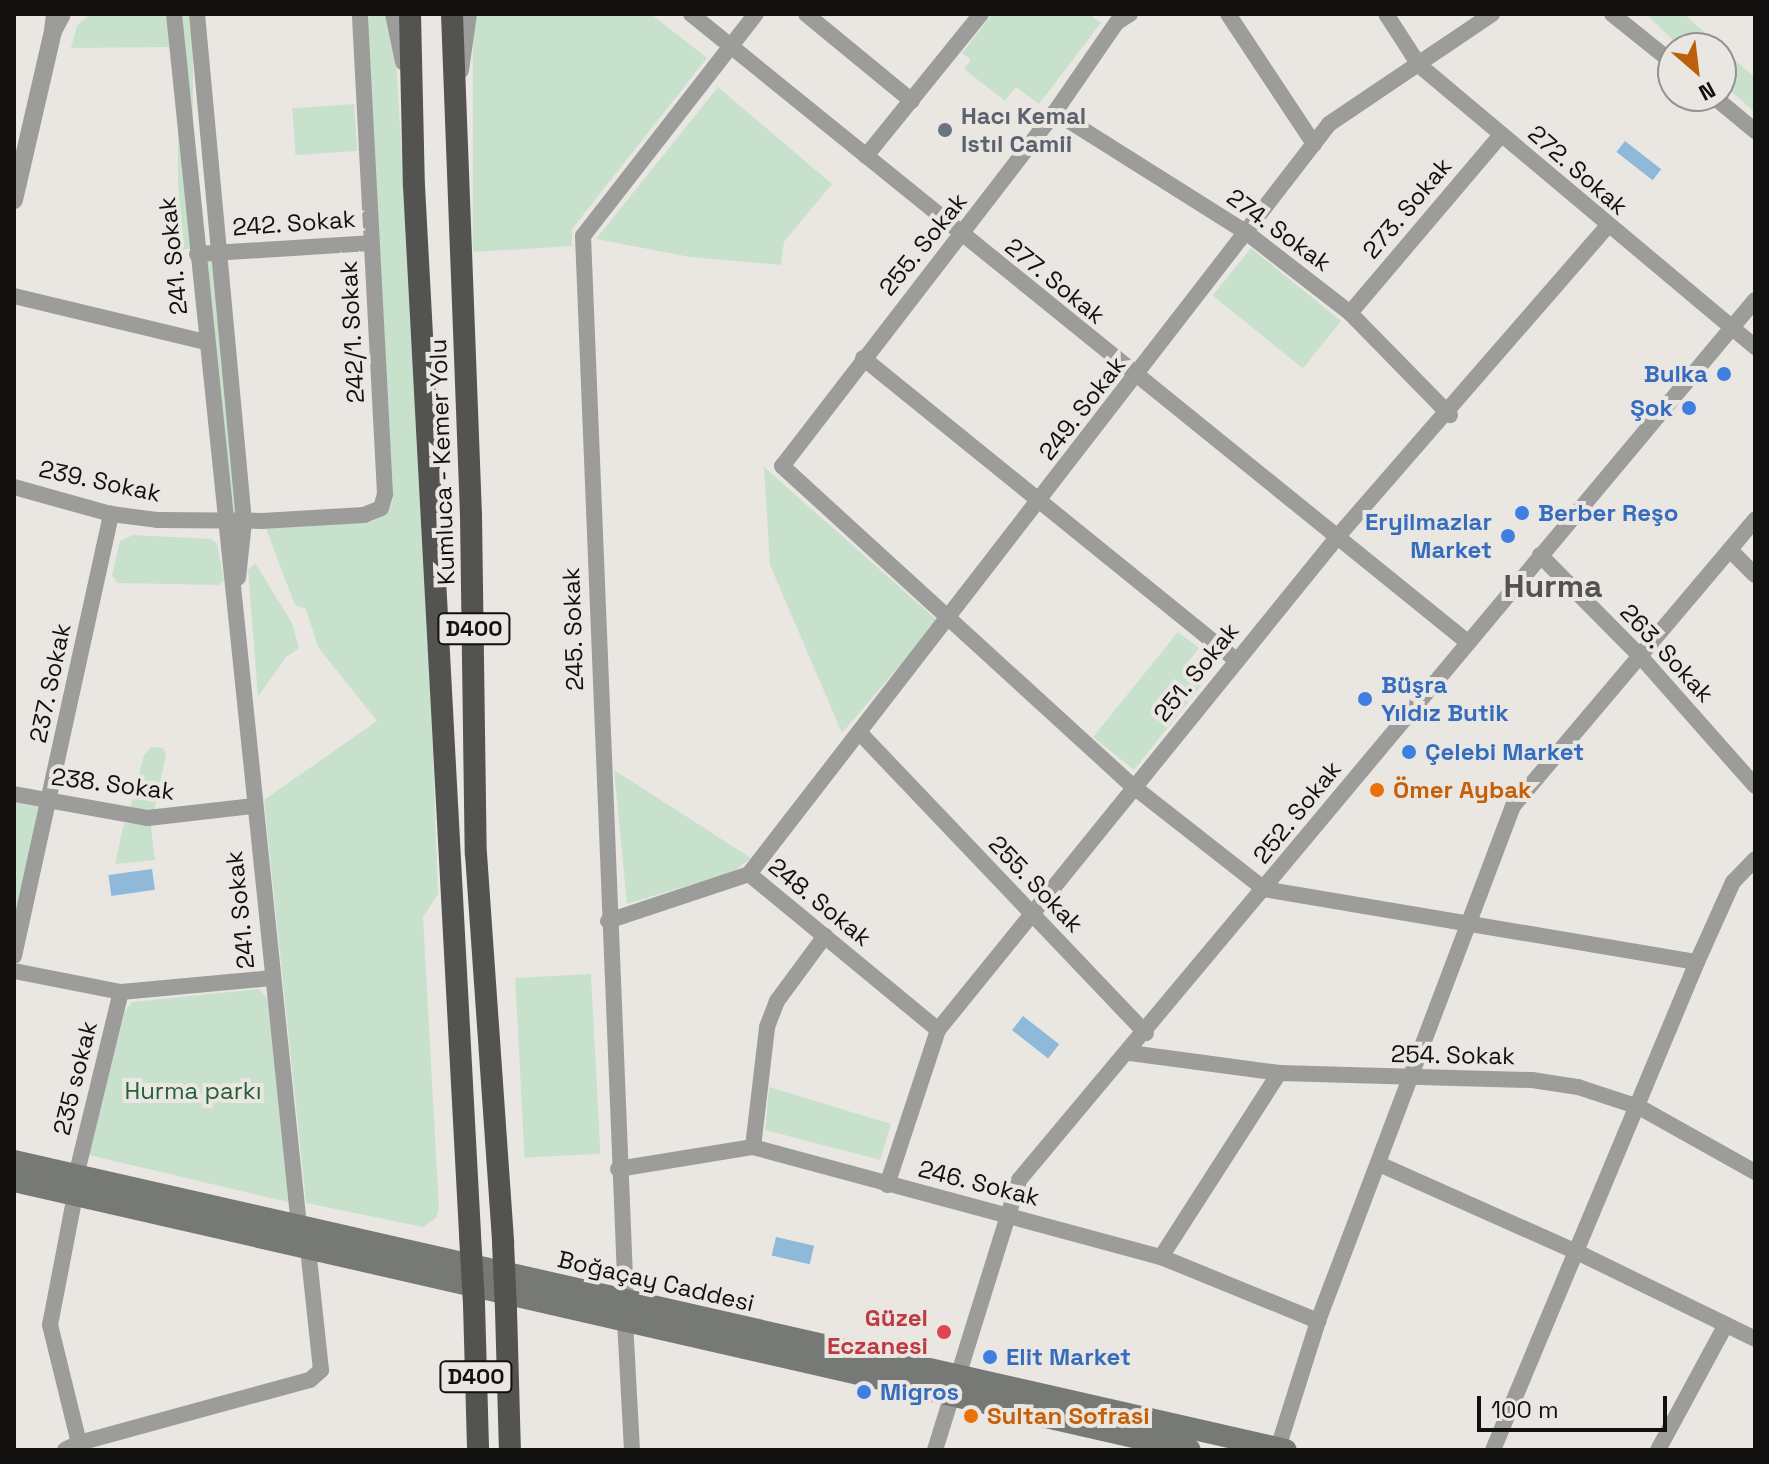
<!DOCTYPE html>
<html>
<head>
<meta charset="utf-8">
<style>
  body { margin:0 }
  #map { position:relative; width:1769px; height:1464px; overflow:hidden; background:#eae7e3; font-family:"Space Grotesk",sans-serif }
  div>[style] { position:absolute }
  .green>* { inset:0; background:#c8e1cc; transform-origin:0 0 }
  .water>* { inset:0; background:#8fb9d8; transform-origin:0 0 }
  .minor>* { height:16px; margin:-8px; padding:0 8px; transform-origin:8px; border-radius:8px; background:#9c9d9b }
  .tertiary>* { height:18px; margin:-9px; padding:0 9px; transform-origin:9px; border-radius:9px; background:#9c9d9b }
  .secondary>* { height:22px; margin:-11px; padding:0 11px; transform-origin:11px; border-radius:11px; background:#777976 }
  .trunk>* { height:22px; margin:-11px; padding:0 11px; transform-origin:11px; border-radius:11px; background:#535452 }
  .trunk-bridge>* { height:22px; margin:-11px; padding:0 11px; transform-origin:11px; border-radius:11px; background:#535452 }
  .dots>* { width:22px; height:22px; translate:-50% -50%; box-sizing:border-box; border:4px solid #eae7e3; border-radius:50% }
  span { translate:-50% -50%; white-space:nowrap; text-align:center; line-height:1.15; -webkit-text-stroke:8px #eae7e3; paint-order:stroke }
  .shield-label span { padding:2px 6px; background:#eae7e3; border:2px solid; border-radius:6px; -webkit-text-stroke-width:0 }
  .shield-label { font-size:22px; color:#121110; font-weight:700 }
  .worship-label { font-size:24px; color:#5b616d; font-weight:700 }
  .left { translate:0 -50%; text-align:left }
  .street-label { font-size:24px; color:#121110 }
  .shop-label { font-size:24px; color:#366cbe; font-weight:700 }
  .right { translate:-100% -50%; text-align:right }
  .food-label { font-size:24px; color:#c56008; font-weight:700 }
  .park-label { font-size:24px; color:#246137 }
  .health-label { font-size:24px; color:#be3a42; font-weight:700 }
  .district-label { font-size:32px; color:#555350; font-weight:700 }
  .frame { position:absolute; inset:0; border:16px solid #121110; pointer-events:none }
  .north { position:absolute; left:1657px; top:32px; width:80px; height:80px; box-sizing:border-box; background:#eae7e3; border:2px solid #94918f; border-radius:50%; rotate:152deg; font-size:22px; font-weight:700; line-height:32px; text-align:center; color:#121110 }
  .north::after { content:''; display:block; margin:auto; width:28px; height:36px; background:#bc600a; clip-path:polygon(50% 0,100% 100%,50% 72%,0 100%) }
  .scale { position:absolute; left:1477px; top:1396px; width:190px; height:36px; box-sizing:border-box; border:4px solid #121110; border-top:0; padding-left:10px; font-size:24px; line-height:28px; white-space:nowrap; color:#121110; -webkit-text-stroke:6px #eae7e3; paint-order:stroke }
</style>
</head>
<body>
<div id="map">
  <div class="green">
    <i style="clip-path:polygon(90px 14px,168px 14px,171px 47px,71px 48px,77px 26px)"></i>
    <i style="left:178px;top:14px;width:15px;height:235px"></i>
    <i style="clip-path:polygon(367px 14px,387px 14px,395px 42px,426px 565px,438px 894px,423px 917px,439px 1208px,436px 1218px,423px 1227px,306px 1203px,264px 800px,377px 721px,318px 647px,306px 609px,295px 605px,266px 529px,374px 521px,390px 506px)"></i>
    <i style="clip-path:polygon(473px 14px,651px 14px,707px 58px,572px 229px,572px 246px,473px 252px)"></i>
    <i style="clip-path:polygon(992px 14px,1089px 14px,1101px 23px,1039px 104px,1016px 87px,1005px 101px,964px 69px,971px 60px,962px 53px)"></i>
    <i style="clip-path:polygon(1646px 14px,1684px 14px,1723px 49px,1681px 48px)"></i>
    <i style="clip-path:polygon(1732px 58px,1755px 77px,1755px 112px,1721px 83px,1721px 70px)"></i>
    <i style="clip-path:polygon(718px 87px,832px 184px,784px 242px,781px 265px,690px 257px,596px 239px)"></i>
    <i style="left:354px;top:104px;width:47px;height:62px;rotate:86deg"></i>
    <i style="left:1251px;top:248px;width:116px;height:61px;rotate:39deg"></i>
    <i style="left:216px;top:257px;width:263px;height:14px;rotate:85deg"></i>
    <i style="clip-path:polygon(764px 467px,938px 621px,842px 733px,770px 565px)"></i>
    <i style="clip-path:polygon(133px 535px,212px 539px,217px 544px,224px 580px,219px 585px,118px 583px,112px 576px,120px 541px)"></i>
    <i style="clip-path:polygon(255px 563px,292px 623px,299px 648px,286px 657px,258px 697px,248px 570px)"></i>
    <i style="clip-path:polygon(1178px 632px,1199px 648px,1182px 670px,1201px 686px,1134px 770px,1093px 737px)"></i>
    <i style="clip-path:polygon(151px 747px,163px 748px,166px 755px,154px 811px,130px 809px,144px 755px)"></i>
    <i style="clip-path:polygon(614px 770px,751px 858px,733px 872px,627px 904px)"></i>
    <i style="clip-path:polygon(14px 800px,42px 805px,14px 921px)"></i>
    <i style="clip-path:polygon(124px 823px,151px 826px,155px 860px,115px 864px)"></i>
    <i style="left:591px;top:974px;width:180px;height:76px;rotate:87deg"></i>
    <i style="clip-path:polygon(259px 989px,267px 998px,292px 1203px,89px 1155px,125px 1011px,132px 1002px)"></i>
    <i style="clip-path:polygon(769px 1087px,891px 1124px,880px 1160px,765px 1130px)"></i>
  </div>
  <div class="water">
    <i style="left:1625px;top:141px;width:46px;height:14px;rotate:38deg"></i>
    <i style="left:152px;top:869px;width:21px;height:44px;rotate:82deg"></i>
    <i style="left:1023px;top:1016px;width:46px;height:18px;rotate:38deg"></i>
    <i style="left:776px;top:1237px;width:39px;height:19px;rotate:13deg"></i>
  </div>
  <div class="minor">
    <i style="left:174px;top:14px;width:1218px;rotate:84.11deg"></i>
    <i style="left:197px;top:14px;width:510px;rotate:84.71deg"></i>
    <i style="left:244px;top:522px;width:56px;rotate:96.1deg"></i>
    <i style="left:691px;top:14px;width:997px;rotate:38.97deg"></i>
    <i style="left:806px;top:14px;width:137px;rotate:39.4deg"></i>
    <i style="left:1130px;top:14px;width:15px;rotate:148deg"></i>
    <i style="left:1117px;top:22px;width:109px;rotate:124.6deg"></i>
    <i style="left:1055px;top:112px;width:447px;rotate:127.6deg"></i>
    <i style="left:782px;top:466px;width:476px;rotate:42.4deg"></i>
    <i style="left:1134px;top:787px;width:165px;rotate:38.1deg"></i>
    <i style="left:1264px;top:889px;width:439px;rotate:9.6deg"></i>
    <i style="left:1228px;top:14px;width:156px;rotate:56.5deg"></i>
    <i style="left:1386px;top:14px;width:61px;rotate:57.1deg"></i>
    <i style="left:1419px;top:65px;width:439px;rotate:40deg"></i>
    <i style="left:1612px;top:14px;width:78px;rotate:38.8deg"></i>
    <i style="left:1713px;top:96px;width:55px;rotate:39.8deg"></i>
    <i style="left:1055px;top:112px;width:227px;rotate:32.2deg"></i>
    <i style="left:1247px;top:233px;width:130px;rotate:37.8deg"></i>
    <i style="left:1350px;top:313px;width:143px;rotate:45.6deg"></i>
    <i style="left:866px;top:156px;width:183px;rotate:-51deg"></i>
    <i style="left:197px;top:254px;width:173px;rotate:-3.6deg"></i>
    <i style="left:14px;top:296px;width:197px;rotate:13.5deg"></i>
    <i style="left:1350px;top:313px;width:233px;rotate:-49.7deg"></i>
    <i style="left:863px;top:358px;width:480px;rotate:39deg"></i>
    <i style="left:14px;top:487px;width:101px;rotate:15.6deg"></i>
    <i style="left:111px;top:514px;width:46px;rotate:7.4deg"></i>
    <i style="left:157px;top:520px;width:105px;rotate:0.5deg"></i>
    <i style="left:262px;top:521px;width:102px;rotate:-3.4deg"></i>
    <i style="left:364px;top:515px;width:18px;rotate:-22deg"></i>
    <i style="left:381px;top:508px;width:15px;rotate:-74deg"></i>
    <i style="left:385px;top:494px;width:481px;rotate:-93deg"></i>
    <i style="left:1730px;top:550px;width:35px;rotate:45deg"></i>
    <i style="left:1540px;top:555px;width:144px;rotate:45.3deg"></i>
    <i style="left:1641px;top:657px;width:172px;rotate:48.5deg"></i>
    <i style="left:859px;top:732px;width:416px;rotate:46.4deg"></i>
    <i style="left:14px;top:794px;width:136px;rotate:10.2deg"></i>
    <i style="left:148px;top:818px;width:107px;rotate:-6.5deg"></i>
    <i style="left:749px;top:874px;width:948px;rotate:-52.28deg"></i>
    <i style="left:1329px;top:124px;width:197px;rotate:-34deg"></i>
    <i style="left:608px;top:921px;width:149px;rotate:-18.4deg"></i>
    <i style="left:749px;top:874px;width:245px;rotate:39.5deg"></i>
    <i style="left:14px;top:956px;width:453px;rotate:-77.6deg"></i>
    <i style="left:14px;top:971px;width:109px;rotate:11.1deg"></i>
    <i style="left:121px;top:992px;width:151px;rotate:-5.3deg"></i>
    <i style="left:1130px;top:1053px;width:150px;rotate:7.6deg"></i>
    <i style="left:1279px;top:1073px;width:253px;rotate:1.6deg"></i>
    <i style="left:1532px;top:1080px;width:47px;rotate:8.7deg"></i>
    <i style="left:1578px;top:1087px;width:64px;rotate:18.2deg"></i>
    <i style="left:1639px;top:1107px;width:133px;rotate:29.3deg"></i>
    <i style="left:753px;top:1147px;width:121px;rotate:-83.3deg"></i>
    <i style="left:767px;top:1027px;width:28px;rotate:-69deg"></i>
    <i style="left:777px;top:1001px;width:81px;rotate:-53.6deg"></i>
    <i style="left:1379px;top:1164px;width:217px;rotate:24deg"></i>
    <i style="left:1577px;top:1252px;width:198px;rotate:26deg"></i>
    <i style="left:618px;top:1169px;width:137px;rotate:-9.3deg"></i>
    <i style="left:753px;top:1147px;width:423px;rotate:15.1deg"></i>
    <i style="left:1161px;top:1257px;width:170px;rotate:22.2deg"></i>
    <i style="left:76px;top:1176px;width:189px;rotate:-76.3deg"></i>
    <i style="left:887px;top:1185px;width:163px;rotate:-71.8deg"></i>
    <i style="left:938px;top:1030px;width:637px;rotate:-50.99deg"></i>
    <i style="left:1339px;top:535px;width:408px;rotate:-49deg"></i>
    <i style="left:1161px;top:1257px;width:219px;rotate:-57.3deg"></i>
    <i style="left:626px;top:1302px;width:1067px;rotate:-92.31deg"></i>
    <i style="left:583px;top:236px;width:281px;rotate:-52.1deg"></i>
    <i style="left:625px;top:1321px;width:129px;rotate:86.9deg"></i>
    <i style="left:79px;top:1443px;width:239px;rotate:-15.3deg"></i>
    <i style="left:310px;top:1380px;width:15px;rotate:-42deg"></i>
    <i style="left:321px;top:1370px;width:123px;rotate:-96.1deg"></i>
    <i style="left:1278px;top:1448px;width:133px;rotate:-72.5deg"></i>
    <i style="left:1318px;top:1321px;width:551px;rotate:-69.26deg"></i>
    <i style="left:1513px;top:806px;width:375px;rotate:-49.8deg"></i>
    <i style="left:65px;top:1450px;width:16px;rotate:-27deg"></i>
    <i style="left:79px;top:1443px;width:122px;rotate:-103.8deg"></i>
    <i style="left:50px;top:1325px;width:132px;rotate:-79.1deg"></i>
    <i style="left:935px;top:1450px;width:283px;rotate:-72.7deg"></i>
    <i style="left:1019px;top:1180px;width:1147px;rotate:-50.09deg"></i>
    <i style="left:1493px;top:1450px;width:529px;rotate:-67.31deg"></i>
    <i style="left:1697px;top:962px;width:88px;rotate:-65.8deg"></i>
    <i style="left:1733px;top:882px;width:32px;rotate:-46deg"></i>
    <i style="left:1658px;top:1450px;width:141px;rotate:-61.6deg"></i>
  </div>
  <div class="tertiary">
    <i style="left:55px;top:14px;width:17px;rotate:97deg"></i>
    <i style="left:53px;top:31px;width:19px;rotate:-62deg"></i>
    <i style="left:394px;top:14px;width:49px;rotate:78.2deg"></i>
    <i style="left:460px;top:70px;width:57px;rotate:-81.9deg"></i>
    <i style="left:14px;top:200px;width:173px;rotate:-77deg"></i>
  </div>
  <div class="secondary">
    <i style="left:14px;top:1161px;width:1304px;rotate:12.8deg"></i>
    <i style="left:14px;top:1181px;width:1206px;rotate:12.88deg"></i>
  </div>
  <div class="trunk">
    <i style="left:410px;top:14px;width:172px;rotate:88.7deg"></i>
    <i style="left:414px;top:186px;width:1050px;rotate:86.94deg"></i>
    <i style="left:452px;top:14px;width:502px;rotate:87.83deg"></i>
    <i style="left:471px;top:516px;width:338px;rotate:89.2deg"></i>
    <i style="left:476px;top:854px;width:390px;rotate:86deg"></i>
    <i style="left:474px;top:1304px;width:146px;rotate:88.4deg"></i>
    <i style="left:506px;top:1310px;width:140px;rotate:88.4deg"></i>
  </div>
  <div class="trunk-bridge">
    <i style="left:470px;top:1235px;width:69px;rotate:86.7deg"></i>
    <i style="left:503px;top:1243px;width:67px;rotate:87.4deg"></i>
  </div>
  <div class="dots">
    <i style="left:945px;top:130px;background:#6b7280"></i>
    <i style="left:1724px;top:374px;background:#3f7fe0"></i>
    <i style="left:1689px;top:408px;background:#3f7fe0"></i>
    <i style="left:1522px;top:513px;background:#3f7fe0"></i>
    <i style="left:1508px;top:536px;background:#3f7fe0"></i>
    <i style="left:1365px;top:699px;background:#3f7fe0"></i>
    <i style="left:1409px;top:752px;background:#3f7fe0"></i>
    <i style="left:1377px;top:790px;background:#e8710a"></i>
    <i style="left:944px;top:1332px;background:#e0444e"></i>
    <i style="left:990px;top:1357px;background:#3f7fe0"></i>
    <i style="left:864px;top:1392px;background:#3f7fe0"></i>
    <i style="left:971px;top:1416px;background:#e8710a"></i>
  </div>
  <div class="shield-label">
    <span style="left:474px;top:629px">D400</span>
    <span style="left:476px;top:1377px">D400</span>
  </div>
  <div class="worship-label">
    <span class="left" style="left:961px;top:130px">Hacı Kemal<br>Istıl Camii</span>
  </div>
  <div class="street-label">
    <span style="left:1578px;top:170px;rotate:41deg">272. Sokak</span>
    <span style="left:1407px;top:208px;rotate:-50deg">273. Sokak</span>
    <span style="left:294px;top:223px;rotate:-4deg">242. Sokak</span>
    <span style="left:1279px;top:230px;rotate:36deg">274. Sokak</span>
    <span style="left:923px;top:244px;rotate:-51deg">255. Sokak</span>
    <span style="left:173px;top:256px;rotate:-96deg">241. Sokak</span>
    <span style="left:1055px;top:281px;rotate:39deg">277. Sokak</span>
    <span style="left:352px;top:332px;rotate:-93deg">242/1. Sokak</span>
    <span style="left:1082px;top:408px;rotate:-52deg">249. Sokak</span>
    <span style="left:442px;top:462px;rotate:-92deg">Kumluca - Kemer Yolu</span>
    <span style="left:100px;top:481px;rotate:12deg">239. Sokak</span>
    <span style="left:573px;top:629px;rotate:-92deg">245. Sokak</span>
    <span style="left:1667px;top:653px;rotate:47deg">263. Sokak</span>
    <span style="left:1196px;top:672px;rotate:-51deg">251. Sokak</span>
    <span style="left:50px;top:683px;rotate:-78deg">237. Sokak</span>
    <span style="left:113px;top:784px;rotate:7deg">238. Sokak</span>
    <span style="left:1297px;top:812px;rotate:-51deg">252. Sokak</span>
    <span style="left:1036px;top:884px;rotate:46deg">255. Sokak</span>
    <span style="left:820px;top:902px;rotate:39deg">248. Sokak</span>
    <span style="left:240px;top:910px;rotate:-96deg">241. Sokak</span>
    <span style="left:1453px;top:1055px;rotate:1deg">254. Sokak</span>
    <span style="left:75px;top:1078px;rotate:-76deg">235 sokak</span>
    <span style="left:979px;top:1183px;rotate:14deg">246. Sokak</span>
    <span style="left:656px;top:1281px;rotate:13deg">Boğaçay Caddesi</span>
  </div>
  <div class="shop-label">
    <span class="right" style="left:1708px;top:374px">Bulka</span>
    <span class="right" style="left:1673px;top:408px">Şok</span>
    <span class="left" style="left:1538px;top:513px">Berber Reşo</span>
    <span class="right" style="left:1492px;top:536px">Eryilmazlar<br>Market</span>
    <span class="left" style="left:1381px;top:699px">Büşra<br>Yıldız Butik</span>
    <span class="left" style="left:1425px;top:752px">Çelebi Market</span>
    <span class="left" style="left:1006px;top:1357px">Elit Market</span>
    <span class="left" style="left:880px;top:1392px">Migros</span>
  </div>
  <div class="food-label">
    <span class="left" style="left:1393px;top:790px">Ömer Aybak</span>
    <span class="left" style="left:987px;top:1416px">Sultan Sofrasi</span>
  </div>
  <div class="park-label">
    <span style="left:193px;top:1091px">Hurma parkı</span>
  </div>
  <div class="health-label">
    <span class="right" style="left:928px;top:1332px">Güzel<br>Eczanesi</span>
  </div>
  <div class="district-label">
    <span style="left:1553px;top:586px">Hurma</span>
  </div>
  <div class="frame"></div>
  <div class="north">N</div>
  <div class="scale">100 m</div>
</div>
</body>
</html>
